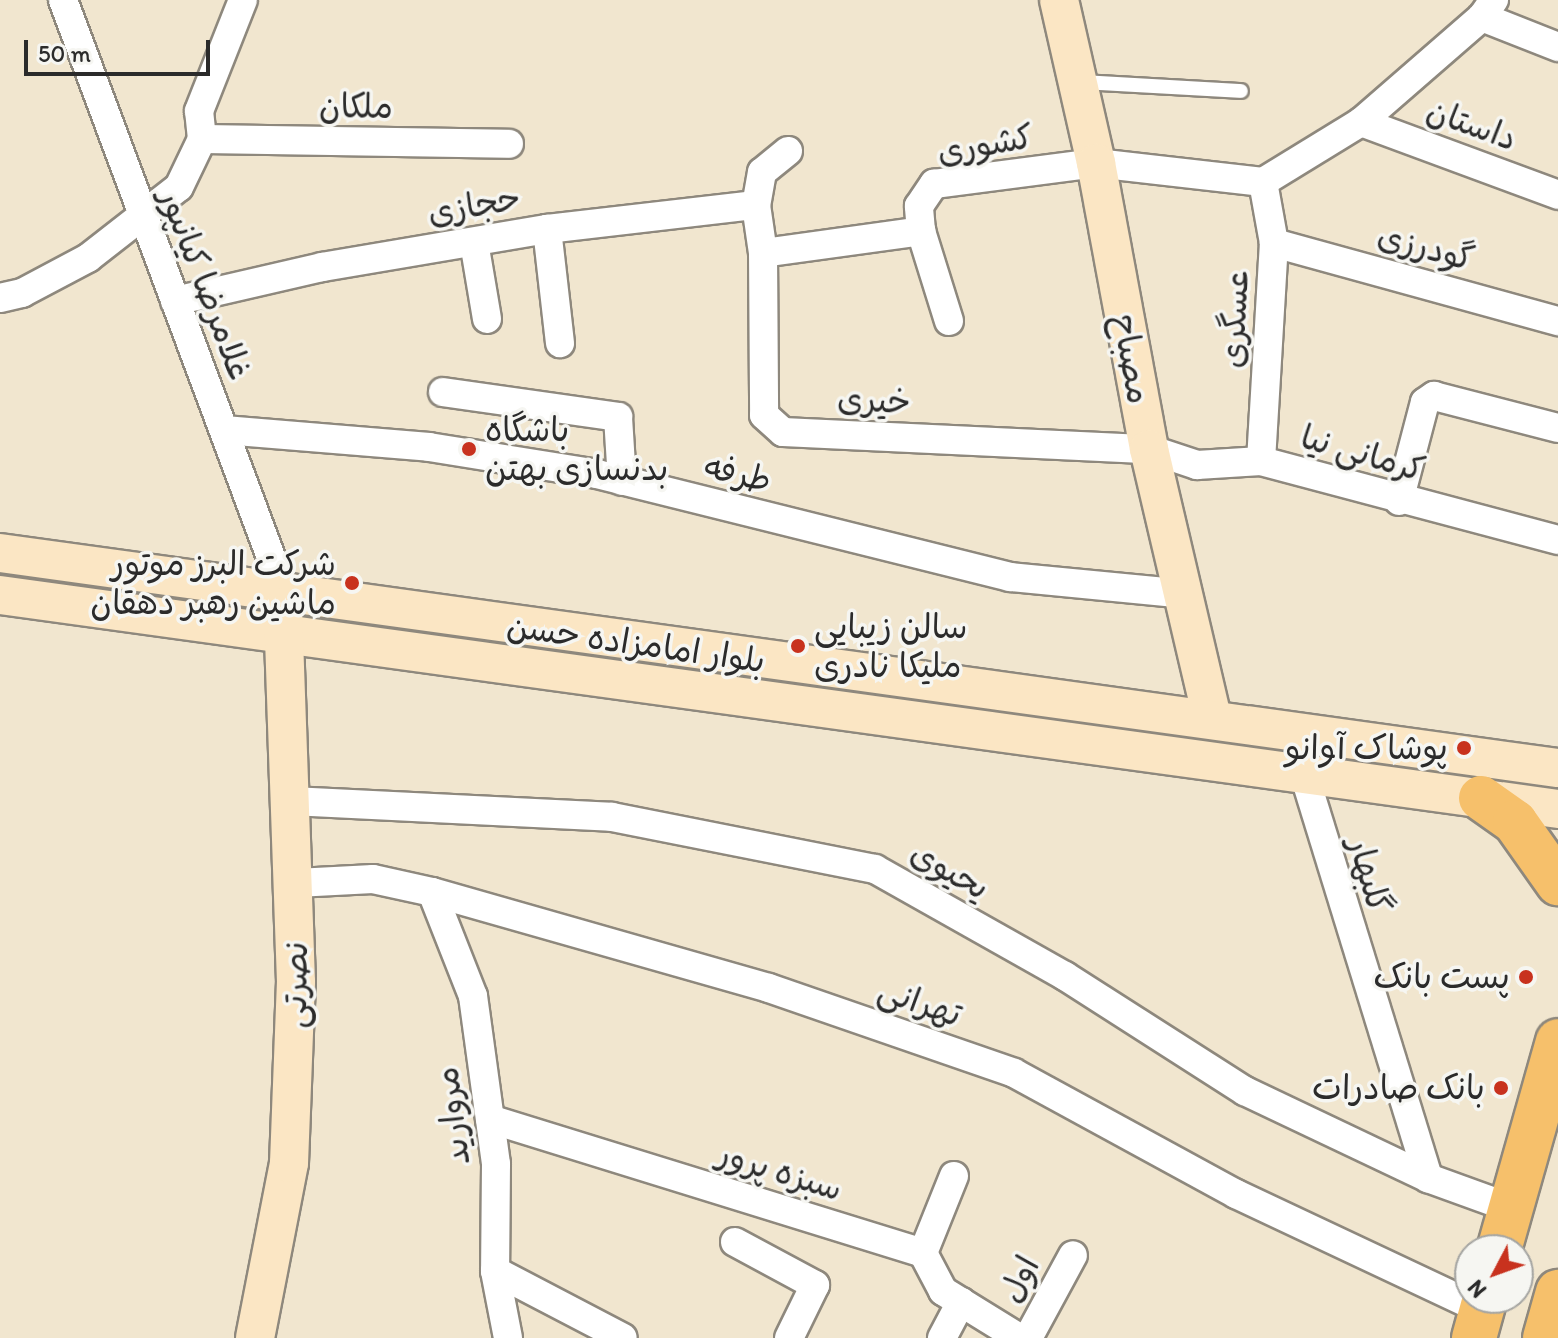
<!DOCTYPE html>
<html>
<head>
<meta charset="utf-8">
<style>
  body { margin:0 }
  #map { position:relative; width:1558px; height:1338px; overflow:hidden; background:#f1e6cf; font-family:Itim,"Playpen Sans Arabic",sans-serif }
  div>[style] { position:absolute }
  .roads { filter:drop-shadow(2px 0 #8e887d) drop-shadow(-2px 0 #8e887d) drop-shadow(0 2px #8e887d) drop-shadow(0 -2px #8e887d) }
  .lane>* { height:14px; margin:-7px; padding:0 7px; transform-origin:7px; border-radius:7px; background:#fff }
  .street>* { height:28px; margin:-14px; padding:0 14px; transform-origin:14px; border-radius:14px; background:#fff }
  .secondary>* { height:38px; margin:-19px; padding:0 19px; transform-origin:19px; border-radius:19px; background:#fbe6c4 }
  .primary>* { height:44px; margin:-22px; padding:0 22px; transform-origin:22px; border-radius:22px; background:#f6c06b }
  .dots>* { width:22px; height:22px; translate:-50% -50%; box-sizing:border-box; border:4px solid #f6f6f2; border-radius:50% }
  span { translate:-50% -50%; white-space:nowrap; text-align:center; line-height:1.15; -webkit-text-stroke:7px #f6f6f2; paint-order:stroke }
  .street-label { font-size:34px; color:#2b2b2b }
  .poi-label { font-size:34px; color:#2b2b2b }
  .left { translate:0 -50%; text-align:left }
  .right { translate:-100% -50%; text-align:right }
  .north { position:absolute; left:1454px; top:1234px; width:80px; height:80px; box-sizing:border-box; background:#f6f6f2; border:2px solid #a5a5a2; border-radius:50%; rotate:229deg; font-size:22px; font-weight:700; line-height:32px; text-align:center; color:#2b2b2b }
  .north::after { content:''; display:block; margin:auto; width:28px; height:36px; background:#c8321e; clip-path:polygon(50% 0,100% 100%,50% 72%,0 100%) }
  .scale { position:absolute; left:24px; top:40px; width:186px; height:36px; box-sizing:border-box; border:4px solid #2b2b2b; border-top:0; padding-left:10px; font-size:24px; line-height:28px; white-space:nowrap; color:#2b2b2b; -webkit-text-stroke:6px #f6f6f2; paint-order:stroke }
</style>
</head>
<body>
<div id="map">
  <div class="roads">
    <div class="lane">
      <i style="left:1080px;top:82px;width:161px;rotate:3.2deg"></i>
    </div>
    <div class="street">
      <i style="left:63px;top:0;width:632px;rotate:69.53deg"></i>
      <i style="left:1482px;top:17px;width:82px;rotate:21.5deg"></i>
      <i style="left:1361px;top:122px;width:210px;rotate:20.3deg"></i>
      <i style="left:202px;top:139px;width:307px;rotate:0.9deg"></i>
      <i style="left:788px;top:151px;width:33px;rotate:141deg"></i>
      <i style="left:762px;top:172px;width:34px;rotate:100deg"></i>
      <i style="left:756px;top:205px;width:49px;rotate:81.7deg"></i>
      <i style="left:763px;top:253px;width:162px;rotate:89.6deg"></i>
      <i style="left:764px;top:415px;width:25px;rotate:42deg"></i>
      <i style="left:783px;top:432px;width:366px;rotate:2.7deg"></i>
      <i style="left:1149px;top:449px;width:51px;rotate:18.4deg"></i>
      <i style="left:1197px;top:465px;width:64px;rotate:-3.6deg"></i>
      <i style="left:1261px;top:461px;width:307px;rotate:14.9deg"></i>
      <i style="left:547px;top:229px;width:115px;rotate:83.5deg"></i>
      <i style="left:474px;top:242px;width:78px;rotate:80.4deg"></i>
      <i style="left:1274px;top:243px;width:295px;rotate:15.4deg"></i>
      <i style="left:763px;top:253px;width:160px;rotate:-7.9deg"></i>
      <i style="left:0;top:298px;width:23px;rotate:-13deg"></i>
      <i style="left:22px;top:293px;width:75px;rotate:-27.9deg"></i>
      <i style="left:88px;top:258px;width:115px;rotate:-38deg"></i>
      <i style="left:179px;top:187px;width:53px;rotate:-64.4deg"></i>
      <i style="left:202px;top:139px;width:28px;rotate:-96deg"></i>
      <i style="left:199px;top:111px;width:119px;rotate:-68.4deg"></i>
      <i style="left:175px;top:301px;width:151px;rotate:-13deg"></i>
      <i style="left:322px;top:267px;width:228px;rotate:-9.6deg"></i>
      <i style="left:547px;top:229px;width:210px;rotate:-6.6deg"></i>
      <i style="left:949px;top:321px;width:94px;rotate:-107.3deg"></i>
      <i style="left:921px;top:231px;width:25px;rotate:-95deg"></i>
      <i style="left:919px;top:206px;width:27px;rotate:-56deg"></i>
      <i style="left:934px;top:184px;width:163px;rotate:-7.4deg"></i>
      <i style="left:1096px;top:163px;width:168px;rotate:6.5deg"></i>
      <i style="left:1263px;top:182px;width:115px;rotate:-31.5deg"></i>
      <i style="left:1361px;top:122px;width:160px;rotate:-41deg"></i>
      <i style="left:1482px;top:17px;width:21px;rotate:-55deg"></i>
      <i style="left:443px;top:392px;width:177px;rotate:8.1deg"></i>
      <i style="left:618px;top:417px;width:64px;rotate:86.4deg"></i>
      <i style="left:224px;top:430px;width:206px;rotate:4.7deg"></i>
      <i style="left:429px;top:447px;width:170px;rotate:9.1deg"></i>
      <i style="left:597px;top:474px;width:426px;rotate:14deg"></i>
      <i style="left:1010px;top:577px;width:176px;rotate:5.5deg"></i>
      <i style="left:1261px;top:461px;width:218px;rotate:-86.6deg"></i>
      <i style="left:1274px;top:243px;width:62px;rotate:-100.2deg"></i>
      <i style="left:1399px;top:501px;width:102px;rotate:-75.3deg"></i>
      <i style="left:1425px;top:402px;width:11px;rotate:-34deg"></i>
      <i style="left:1434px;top:396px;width:128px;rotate:14.5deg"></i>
      <i style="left:1304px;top:774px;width:423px;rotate:72.9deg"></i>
      <i style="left:290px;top:801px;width:322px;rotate:2.8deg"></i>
      <i style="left:612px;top:817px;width:268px;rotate:11.2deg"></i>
      <i style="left:875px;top:869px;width:218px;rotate:29.4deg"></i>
      <i style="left:1065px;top:976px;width:214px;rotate:32.6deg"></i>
      <i style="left:1245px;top:1091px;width:203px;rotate:25.4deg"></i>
      <i style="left:1428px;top:1178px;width:88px;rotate:19.9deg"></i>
      <i style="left:296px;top:883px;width:77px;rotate:-3deg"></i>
      <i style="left:373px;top:879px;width:60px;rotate:12.4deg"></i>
      <i style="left:432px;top:892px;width:350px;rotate:15.9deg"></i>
      <i style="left:769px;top:988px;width:259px;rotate:19.1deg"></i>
      <i style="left:1014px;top:1073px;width:253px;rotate:28.6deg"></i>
      <i style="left:1236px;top:1194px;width:272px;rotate:25.2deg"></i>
      <i style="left:432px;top:892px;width:112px;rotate:68.5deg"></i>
      <i style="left:473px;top:996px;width:170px;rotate:82.2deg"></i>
      <i style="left:496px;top:1164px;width:107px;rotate:90.5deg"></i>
      <i style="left:495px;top:1271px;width:68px;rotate:79deg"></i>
      <i style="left:490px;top:1119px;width:453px;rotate:17.2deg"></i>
      <i style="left:923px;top:1253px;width:43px;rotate:62.2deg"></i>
      <i style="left:943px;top:1291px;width:89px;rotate:31.7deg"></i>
      <i style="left:735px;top:1242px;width:91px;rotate:28.3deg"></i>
      <i style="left:815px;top:1285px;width:59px;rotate:116.1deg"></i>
      <i style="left:923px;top:1253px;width:83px;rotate:-68.1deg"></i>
      <i style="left:495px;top:1271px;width:144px;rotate:27.6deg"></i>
      <i style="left:942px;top:1338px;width:41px;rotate:-62.2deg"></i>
      <i style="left:1028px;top:1338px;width:94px;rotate:-61.5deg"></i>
    </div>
    <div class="secondary">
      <i style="left:1059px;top:0;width:167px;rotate:77.2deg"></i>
      <i style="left:1096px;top:163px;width:291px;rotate:79.5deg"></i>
      <i style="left:1149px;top:449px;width:275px;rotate:76.8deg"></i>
      <i style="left:0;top:553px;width:1573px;rotate:7.86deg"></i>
      <i style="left:0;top:595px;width:1573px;rotate:7.82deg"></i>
      <i style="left:255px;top:1338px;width:178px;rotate:-79deg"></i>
      <i style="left:289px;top:1163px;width:181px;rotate:-87.8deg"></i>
      <i style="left:296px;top:982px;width:375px;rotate:-92deg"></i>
    </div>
    <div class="primary">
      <i style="left:1481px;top:798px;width:42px;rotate:35.2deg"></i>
      <i style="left:1515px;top:822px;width:75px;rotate:54.8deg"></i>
      <i style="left:1499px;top:1250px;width:217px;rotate:-74.2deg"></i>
      <i style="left:1474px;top:1338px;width:41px;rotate:-74.6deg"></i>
      <i style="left:1545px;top:1338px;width:48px;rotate:-74.2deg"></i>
    </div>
  </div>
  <div class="dots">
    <i style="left:469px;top:449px;background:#c8321e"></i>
    <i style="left:352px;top:583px;background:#c8321e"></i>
    <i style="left:798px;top:646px;background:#c8321e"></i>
    <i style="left:1464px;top:748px;background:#c8321e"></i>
    <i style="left:1526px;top:977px;background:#c8321e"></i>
    <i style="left:1501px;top:1088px;background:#c8321e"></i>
  </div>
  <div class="street-label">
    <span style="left:356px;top:106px;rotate:1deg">ملکان</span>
    <span style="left:1472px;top:124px;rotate:20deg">داستان</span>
    <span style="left:985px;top:144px;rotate:-10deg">کشوری</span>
    <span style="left:474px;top:205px;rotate:-10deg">حجازی</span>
    <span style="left:1426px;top:247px;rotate:15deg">گودرزی</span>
    <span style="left:206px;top:284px;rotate:69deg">غلامرضا کیانپور</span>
    <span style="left:1234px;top:319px;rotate:-87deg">عسگری</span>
    <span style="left:1132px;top:359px;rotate:80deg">مصباح</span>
    <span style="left:874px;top:400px;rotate:3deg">خیری</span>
    <span style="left:1363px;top:453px;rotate:16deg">کرمانی نیا</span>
    <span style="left:738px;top:473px;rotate:14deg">طرفه</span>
    <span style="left:636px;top:643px;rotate:8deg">بلوار امامزاده حسن</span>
    <span style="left:950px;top:870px;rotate:29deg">یحیوی</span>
    <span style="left:1370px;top:875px;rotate:74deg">گلبهار</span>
    <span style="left:295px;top:985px;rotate:-89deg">نصرتی</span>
    <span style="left:920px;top:1002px;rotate:19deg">تهرانی</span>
    <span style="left:452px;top:1116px;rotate:-97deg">مروارید</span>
    <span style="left:780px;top:1171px;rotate:17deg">سبزه پرور</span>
    <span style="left:1019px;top:1279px;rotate:-62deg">اول</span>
  </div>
  <div class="poi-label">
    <span class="left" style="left:485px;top:449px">باشگاه<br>بدنسازی بهتن</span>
    <span class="right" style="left:336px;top:583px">شرکت البرز موتور<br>ماشین رهبر دهقان</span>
    <span class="left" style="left:814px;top:646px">سالن زیبایی<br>ملیکا نادری</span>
    <span class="right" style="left:1448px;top:748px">پوشاک آوانو</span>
    <span class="right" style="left:1510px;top:977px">پست بانک</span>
    <span class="right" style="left:1485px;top:1088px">بانک صادرات</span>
  </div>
  <div class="north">N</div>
  <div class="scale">50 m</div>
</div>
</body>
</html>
